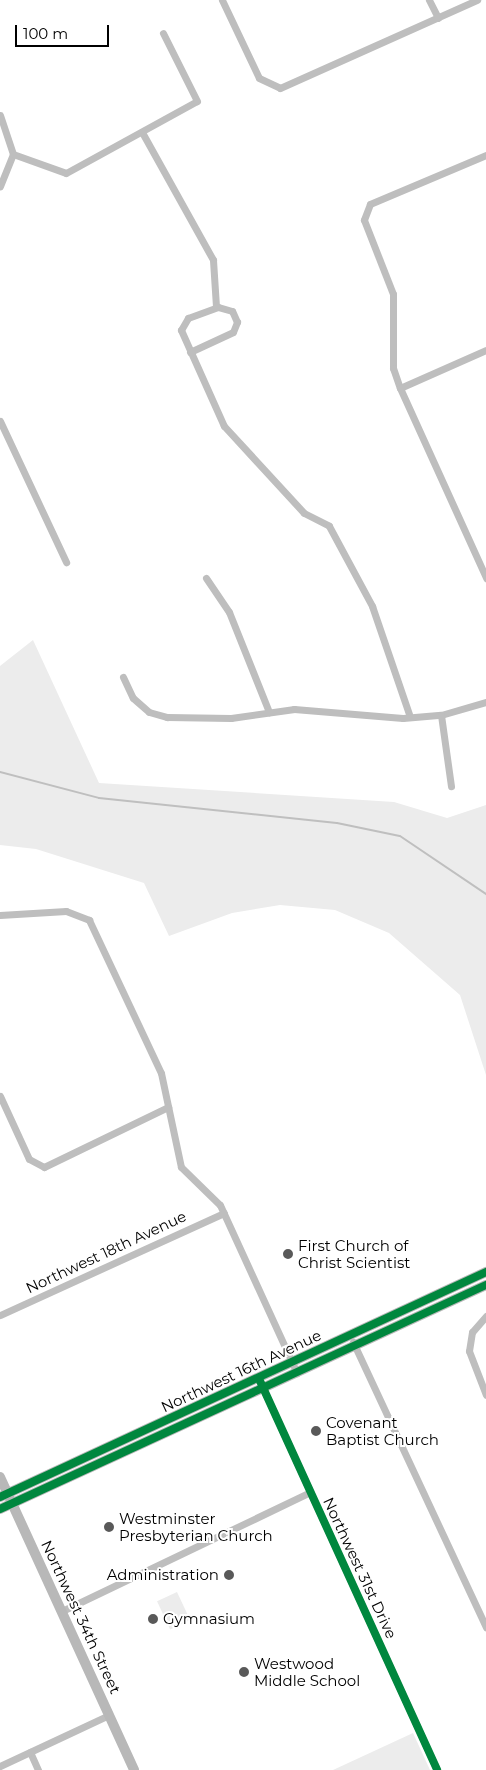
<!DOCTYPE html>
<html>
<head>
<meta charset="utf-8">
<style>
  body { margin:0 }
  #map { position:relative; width:486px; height:1770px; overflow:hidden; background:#fff; font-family:Montserrat,sans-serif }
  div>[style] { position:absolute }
  .green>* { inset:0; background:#ececec; transform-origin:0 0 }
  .stream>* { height:2px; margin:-1px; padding:0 1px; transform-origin:1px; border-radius:1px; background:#bfbfbf }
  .street>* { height:7px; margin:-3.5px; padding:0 3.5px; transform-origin:3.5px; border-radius:3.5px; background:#bebebe }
  .secondary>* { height:10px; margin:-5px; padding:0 5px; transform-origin:5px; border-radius:5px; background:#b8b8b8 }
  .cycleway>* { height:8px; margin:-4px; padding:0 4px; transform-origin:4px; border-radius:4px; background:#00873e }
  .dots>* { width:14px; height:14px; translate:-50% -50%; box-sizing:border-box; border:2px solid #fff; border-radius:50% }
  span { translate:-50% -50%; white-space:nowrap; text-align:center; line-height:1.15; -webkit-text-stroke:4px #fff; paint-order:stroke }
  .poi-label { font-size:15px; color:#000 }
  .left { translate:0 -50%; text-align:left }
  .right { translate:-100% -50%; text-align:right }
  .street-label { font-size:15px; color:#000 }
  .scale { position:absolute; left:15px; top:25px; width:94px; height:22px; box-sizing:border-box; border:2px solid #000; border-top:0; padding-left:6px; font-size:15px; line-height:18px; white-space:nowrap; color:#000; -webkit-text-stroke:4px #fff; paint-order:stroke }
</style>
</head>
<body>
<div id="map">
  <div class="green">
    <i style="clip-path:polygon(33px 640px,99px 783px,394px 802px,447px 818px,486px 805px,486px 1075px,460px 995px,389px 933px,335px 910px,280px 905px,232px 913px,169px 936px,144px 883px,36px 849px,0 845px,0 666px)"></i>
    <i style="left:177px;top:1592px;width:31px;height:22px;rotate:65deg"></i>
    <i style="clip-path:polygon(413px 1733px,430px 1770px,333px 1770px)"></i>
  </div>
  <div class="stream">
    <i style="left:0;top:772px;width:102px;rotate:14.7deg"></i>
    <i style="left:99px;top:798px;width:239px;rotate:6deg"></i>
    <i style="left:337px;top:823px;width:64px;rotate:11.7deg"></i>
    <i style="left:400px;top:836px;width:104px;rotate:34deg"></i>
  </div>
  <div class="street">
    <i style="left:222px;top:0;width:86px;rotate:64.6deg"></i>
    <i style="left:259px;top:78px;width:23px;rotate:25deg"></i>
    <i style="left:280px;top:88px;width:216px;rotate:-24.1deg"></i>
    <i style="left:429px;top:0;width:20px;rotate:63deg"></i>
    <i style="left:0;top:115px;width:41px;rotate:71.6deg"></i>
    <i style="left:13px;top:154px;width:35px;rotate:112deg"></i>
    <i style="left:143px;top:134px;width:144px;rotate:60.9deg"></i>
    <i style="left:213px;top:260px;width:47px;rotate:86.3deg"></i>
    <i style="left:13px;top:154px;width:56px;rotate:19.7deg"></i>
    <i style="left:66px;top:173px;width:149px;rotate:-28.8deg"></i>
    <i style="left:197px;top:101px;width:76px;rotate:-116.6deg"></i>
    <i style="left:486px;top:155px;width:126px;rotate:157.1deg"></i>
    <i style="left:370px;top:204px;width:17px;rotate:111deg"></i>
    <i style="left:364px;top:220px;width:79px;rotate:68.6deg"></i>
    <i style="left:393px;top:294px;width:74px;rotate:90deg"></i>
    <i style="left:393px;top:368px;width:21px;rotate:71deg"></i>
    <i style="left:400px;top:388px;width:209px;rotate:65.6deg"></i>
    <i style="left:190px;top:352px;width:47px;rotate:-24.9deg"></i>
    <i style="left:233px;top:332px;width:11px;rotate:-68deg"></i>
    <i style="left:237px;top:322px;width:12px;rotate:-114deg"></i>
    <i style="left:232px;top:311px;width:15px;rotate:-164deg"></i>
    <i style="left:218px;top:307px;width:32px;rotate:160deg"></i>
    <i style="left:188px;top:318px;width:14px;rotate:120deg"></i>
    <i style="left:181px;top:330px;width:105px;rotate:65.9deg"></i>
    <i style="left:224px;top:426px;width:118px;rotate:47.4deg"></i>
    <i style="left:304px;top:513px;width:28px;rotate:27deg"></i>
    <i style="left:329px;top:526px;width:91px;rotate:61.7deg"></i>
    <i style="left:372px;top:606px;width:117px;rotate:71.1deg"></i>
    <i style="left:400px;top:388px;width:94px;rotate:-23.8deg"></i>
    <i style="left:0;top:421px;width:156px;rotate:64.9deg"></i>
    <i style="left:206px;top:578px;width:41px;rotate:55.9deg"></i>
    <i style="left:229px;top:612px;width:108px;rotate:68.2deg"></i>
    <i style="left:123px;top:677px;width:23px;rotate:65deg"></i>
    <i style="left:133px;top:698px;width:21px;rotate:41deg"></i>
    <i style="left:149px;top:712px;width:19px;rotate:16deg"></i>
    <i style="left:167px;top:717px;width:64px;rotate:0.9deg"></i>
    <i style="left:231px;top:718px;width:64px;rotate:-8.1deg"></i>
    <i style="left:294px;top:709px;width:109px;rotate:4.7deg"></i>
    <i style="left:403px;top:718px;width:38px;rotate:-5deg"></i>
    <i style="left:441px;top:715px;width:47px;rotate:-16.1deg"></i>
    <i style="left:441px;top:715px;width:72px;rotate:82deg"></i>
    <i style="left:0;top:915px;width:66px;rotate:-3.5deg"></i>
    <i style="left:66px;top:911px;width:25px;rotate:21deg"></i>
    <i style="left:89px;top:920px;width:169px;rotate:64.8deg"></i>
    <i style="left:161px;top:1073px;width:96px;rotate:78deg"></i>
    <i style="left:181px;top:1167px;width:54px;rotate:44.3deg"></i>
    <i style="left:220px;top:1205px;width:185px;rotate:65.4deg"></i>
    <i style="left:0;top:1096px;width:69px;rotate:65.3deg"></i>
    <i style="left:29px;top:1159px;width:17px;rotate:28deg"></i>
    <i style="left:44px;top:1167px;width:138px;rotate:-25.8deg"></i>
    <i style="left:0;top:1315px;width:246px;rotate:-24.5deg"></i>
    <i style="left:486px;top:1316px;width:21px;rotate:131deg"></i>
    <i style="left:472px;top:1332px;width:19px;rotate:99deg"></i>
    <i style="left:469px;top:1351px;width:47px;rotate:68.9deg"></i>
    <i style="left:353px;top:1342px;width:315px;rotate:65deg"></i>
    <i style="left:261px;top:1384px;width:424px;rotate:65.5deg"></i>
    <i style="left:62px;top:1611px;width:275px;rotate:-25.6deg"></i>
    <i style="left:30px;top:1752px;width:20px;rotate:66deg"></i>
    <i style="left:0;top:1766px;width:120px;rotate:-25.1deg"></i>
  </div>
  <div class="secondary">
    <i style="left:0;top:1477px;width:322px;rotate:65.4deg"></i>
    <i style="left:0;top:1497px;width:536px;rotate:-24.84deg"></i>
    <i style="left:0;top:1509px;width:535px;rotate:-24.75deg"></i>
  </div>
  <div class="cycleway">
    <i style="left:260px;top:1381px;width:427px;rotate:65.5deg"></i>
    <i style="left:0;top:1497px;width:536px;rotate:-24.84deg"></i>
    <i style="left:0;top:1509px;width:535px;rotate:-24.75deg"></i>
  </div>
  <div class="dots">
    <i style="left:288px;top:1254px;background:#595959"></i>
    <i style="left:316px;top:1431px;background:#595959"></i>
    <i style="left:109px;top:1527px;background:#595959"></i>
    <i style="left:229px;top:1575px;background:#595959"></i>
    <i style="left:153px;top:1619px;background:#595959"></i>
    <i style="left:244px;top:1672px;background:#595959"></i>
  </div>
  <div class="poi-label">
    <span class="left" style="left:298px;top:1254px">First Church of<br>Christ Scientist</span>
    <span class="left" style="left:326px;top:1431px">Covenant<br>Baptist Church</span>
    <span class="left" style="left:119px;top:1527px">Westminster<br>Presbyterian Church</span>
    <span class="right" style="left:219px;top:1575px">Administration</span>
    <span class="left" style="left:163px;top:1619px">Gymnasium</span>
    <span class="left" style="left:254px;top:1672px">Westwood<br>Middle School</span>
  </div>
  <div class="street-label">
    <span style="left:106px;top:1252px;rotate:-25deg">Northwest 18th Avenue</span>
    <span style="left:241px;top:1371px;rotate:-25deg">Northwest 16th Avenue</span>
    <span style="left:360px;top:1568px;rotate:65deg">Northwest 31st Drive</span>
    <span style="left:81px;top:1617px;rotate:65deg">Northwest 34th Street</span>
  </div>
  <div class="scale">100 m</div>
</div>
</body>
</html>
